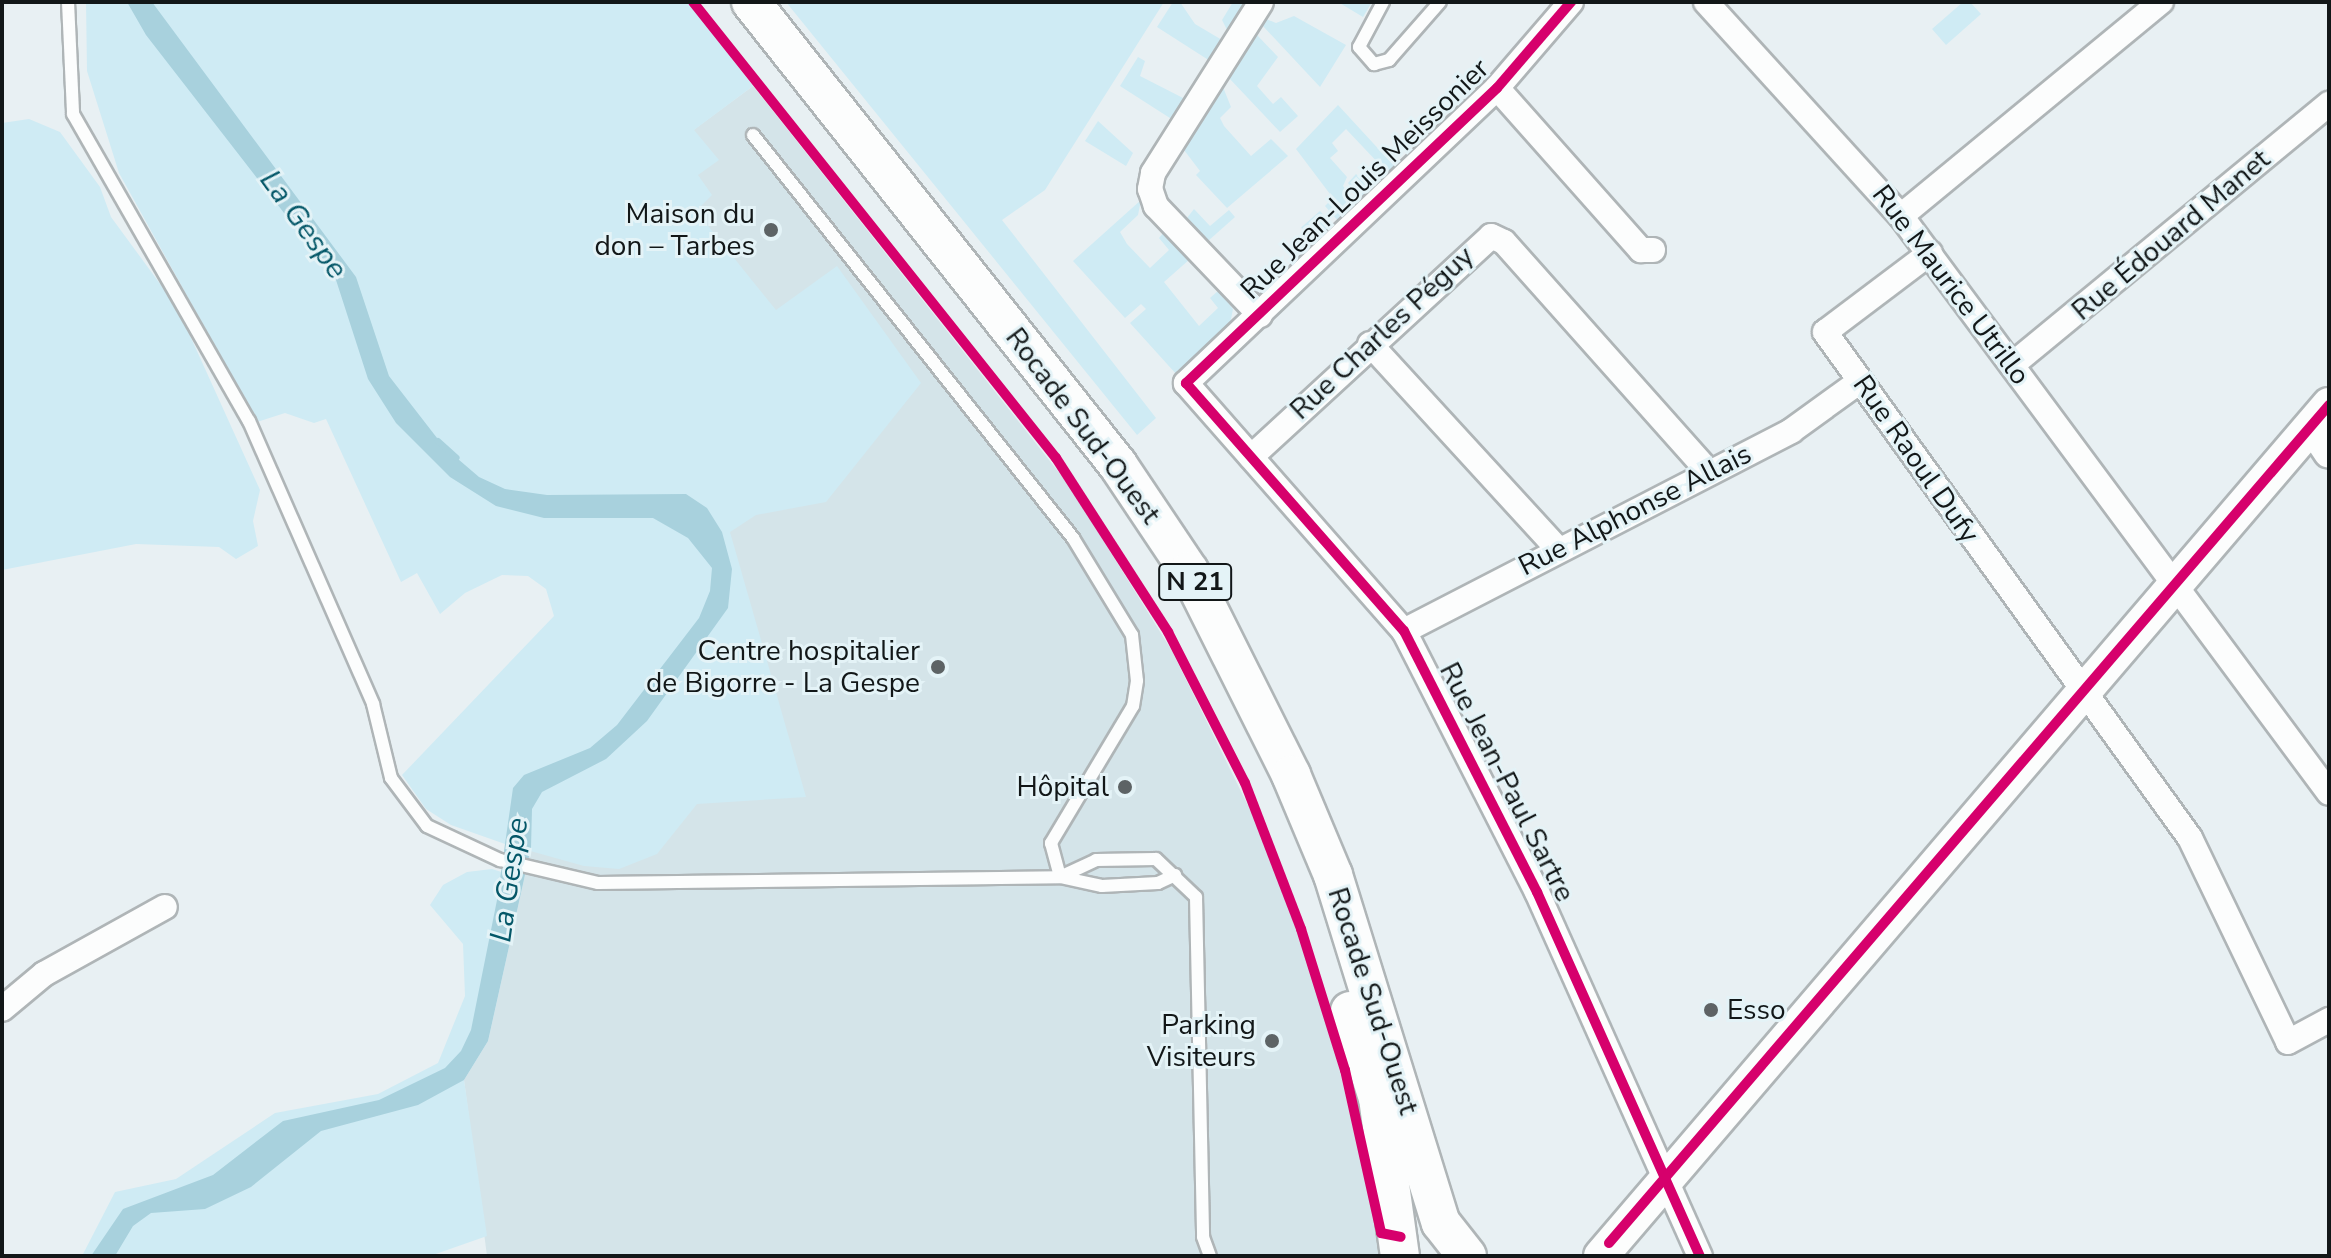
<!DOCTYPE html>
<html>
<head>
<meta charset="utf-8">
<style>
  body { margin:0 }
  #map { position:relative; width:2331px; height:1258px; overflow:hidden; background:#e8f0f3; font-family:"Nunito Sans",sans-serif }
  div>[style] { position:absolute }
  .built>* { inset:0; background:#d4e4e9 }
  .green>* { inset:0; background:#cfebf4; transform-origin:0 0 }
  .water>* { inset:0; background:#a8d1dd }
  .stream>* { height:6px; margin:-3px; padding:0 3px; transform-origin:3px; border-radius:3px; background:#a8d1dd }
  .roads { filter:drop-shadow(2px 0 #afb5b7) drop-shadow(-2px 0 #afb5b7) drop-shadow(0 2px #afb5b7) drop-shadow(0 -2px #afb5b7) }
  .service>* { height:12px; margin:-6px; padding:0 6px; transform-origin:6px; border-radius:6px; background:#fcfdfd }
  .minor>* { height:24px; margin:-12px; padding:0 12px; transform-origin:12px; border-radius:12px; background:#fcfdfd }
  .tertiary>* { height:30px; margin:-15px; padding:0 15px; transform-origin:15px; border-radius:15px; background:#fcfdfd }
  .secondary>* { height:34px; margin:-17px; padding:0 17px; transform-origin:17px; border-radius:17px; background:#fcfdfd }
  .primary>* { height:38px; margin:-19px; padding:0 19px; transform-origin:19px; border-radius:19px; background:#fcfdfd }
  .cycleway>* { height:10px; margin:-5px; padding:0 5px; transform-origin:5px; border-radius:5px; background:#d6006c }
  .dots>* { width:22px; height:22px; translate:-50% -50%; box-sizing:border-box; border:4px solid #e4f3f7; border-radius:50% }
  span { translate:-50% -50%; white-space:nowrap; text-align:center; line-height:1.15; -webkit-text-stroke:6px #e4f3f7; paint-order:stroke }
  .shield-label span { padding:2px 6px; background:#e4f3f7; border:2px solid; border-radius:6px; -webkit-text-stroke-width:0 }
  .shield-label { font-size:26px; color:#121718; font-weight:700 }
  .street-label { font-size:28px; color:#121718 }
  .poi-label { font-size:28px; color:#121718 }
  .right { translate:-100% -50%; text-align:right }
  .left { translate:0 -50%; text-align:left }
  .water-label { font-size:30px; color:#045768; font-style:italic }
  .frame { position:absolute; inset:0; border:4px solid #121718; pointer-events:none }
</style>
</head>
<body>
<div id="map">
  <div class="built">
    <i style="clip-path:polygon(753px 86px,1068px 484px,1172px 651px,1259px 828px,1302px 945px,1338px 1064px,1383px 1249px,1378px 1256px,487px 1256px,464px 1080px,488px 1041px,531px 848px,532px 809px,739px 569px,627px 179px)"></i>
  </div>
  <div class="green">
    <i style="clip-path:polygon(86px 2px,688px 2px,753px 86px,694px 130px,719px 160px,698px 175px,712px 195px,696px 211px,776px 310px,837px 266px,921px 383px,826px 502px,756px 515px,730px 532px,806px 797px,697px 804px,657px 854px,619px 869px,584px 866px,505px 844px,451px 825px,426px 809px,402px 775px,554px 616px,546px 589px,528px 576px,502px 575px,465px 593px,440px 614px,417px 573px,401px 582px,326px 419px,314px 423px,285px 413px,257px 422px,119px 173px,87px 71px)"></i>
    <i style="clip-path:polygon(786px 2px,1164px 2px,1045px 190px,1002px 220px,1156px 418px,1137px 435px)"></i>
    <i style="clip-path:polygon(1173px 2px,1180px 2px,1195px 24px,1222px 40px,1210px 61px,1157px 27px)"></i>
    <i style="clip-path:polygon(1233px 2px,1247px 2px,1228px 32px,1222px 20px)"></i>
    <i style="clip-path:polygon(1338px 2px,1372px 2px,1363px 17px)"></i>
    <i style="clip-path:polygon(1963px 2px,1970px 2px,1981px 14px,1946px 45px,1932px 29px)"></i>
    <i style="clip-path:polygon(1294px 16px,1346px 45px,1320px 87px,1262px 25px,1266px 19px,1276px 23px)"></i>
    <i style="clip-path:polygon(1257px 35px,1278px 57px,1257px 86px,1273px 104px,1281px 97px,1298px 116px,1280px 132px,1229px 78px)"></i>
    <i style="clip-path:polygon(1138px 57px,1145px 61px,1140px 76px,1185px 99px,1173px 120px,1120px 86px)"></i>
    <i style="clip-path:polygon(1223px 87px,1231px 107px,1220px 118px,1224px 126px,1251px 156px,1271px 139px,1288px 156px,1227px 208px,1196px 175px,1200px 171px,1184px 150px)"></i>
    <i style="clip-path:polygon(1338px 105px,1396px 168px,1361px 201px,1348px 183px,1356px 174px,1364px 182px,1381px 166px,1346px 129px,1332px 143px,1338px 151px,1330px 158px,1347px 177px,1343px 186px,1358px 204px,1339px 222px,1325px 206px,1333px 198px,1296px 149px)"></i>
    <i style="clip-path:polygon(29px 119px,60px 132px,100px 187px,111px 217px,177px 307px,260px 490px,253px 521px,258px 546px,236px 559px,219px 547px,136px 544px,2px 570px,2px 123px)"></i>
    <i style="clip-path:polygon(1098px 121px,1133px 153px,1126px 166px,1085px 141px)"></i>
    <i style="clip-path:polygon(1141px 200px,1138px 215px,1120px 232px,1127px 244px,1150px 268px,1169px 250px,1159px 238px,1165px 231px,1190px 259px,1164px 282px,1199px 326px,1218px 308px,1210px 298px,1219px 290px,1233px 309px,1230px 324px,1177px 375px,1130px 323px,1146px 309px,1141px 304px,1125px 318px,1073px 261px)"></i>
    <i style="clip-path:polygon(1194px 209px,1210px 226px,1229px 210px,1235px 217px,1208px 241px,1187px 218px)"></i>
    <i style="left:1320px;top:211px;width:21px;height:25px;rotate:49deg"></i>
    <i style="clip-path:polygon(492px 869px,524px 879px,488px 1041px,464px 1080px,487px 1236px,430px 1256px,82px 1256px,115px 1192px,176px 1179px,275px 1113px,378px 1094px,438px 1063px,465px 996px,463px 944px,430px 905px,443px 885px,467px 872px)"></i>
  </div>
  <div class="water">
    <i style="clip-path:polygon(127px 2px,152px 2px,356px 277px,389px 376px,444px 447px,479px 477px,505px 489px,547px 495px,686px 494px,707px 508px,722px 532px,732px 569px,728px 608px,647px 721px,606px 759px,542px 792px,532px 809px,531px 848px,488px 1041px,464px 1080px,418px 1105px,321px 1131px,251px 1187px,205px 1209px,151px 1213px,133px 1226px,115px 1256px,91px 1256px,123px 1209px,213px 1175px,283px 1121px,379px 1100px,445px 1068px,461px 1051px,471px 1030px,497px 900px,513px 788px,524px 775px,590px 748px,617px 725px,699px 618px,710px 591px,712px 568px,688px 538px,653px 518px,544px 518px,496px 506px,450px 477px,396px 423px,368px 379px,336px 280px,146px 35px)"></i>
  </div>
  <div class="stream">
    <i style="left:438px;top:441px;width:25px;rotate:42deg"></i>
  </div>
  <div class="roads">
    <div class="service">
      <i style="left:68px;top:2px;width:112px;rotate:87.4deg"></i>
      <i style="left:73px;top:114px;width:354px;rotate:60.2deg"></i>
      <i style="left:249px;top:421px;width:309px;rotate:66.3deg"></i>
      <i style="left:373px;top:704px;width:76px;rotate:76.3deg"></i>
      <i style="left:391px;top:778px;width:60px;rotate:53.1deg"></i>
      <i style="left:427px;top:826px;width:81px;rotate:25deg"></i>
      <i style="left:500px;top:860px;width:101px;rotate:13.2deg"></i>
      <i style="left:598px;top:883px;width:462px;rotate:-0.7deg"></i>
      <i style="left:1060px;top:877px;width:43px;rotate:12.1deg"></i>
      <i style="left:1102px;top:886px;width:56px;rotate:-3.1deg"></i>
      <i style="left:1158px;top:883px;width:19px;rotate:-25deg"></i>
      <i style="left:1383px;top:2px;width:51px;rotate:118.1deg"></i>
      <i style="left:1359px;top:47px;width:23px;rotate:49deg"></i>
      <i style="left:1374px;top:64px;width:16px;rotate:-15deg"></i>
      <i style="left:1389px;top:60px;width:77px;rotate:-48.7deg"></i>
      <i style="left:753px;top:135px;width:515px;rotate:51.55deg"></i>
      <i style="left:1073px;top:538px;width:114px;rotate:58.7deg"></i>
      <i style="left:1132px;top:635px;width:46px;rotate:83.8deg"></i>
      <i style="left:1137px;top:681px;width:25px;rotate:99deg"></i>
      <i style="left:1133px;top:706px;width:160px;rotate:120.9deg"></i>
      <i style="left:1051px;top:843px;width:35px;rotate:75deg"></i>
      <i style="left:1060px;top:877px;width:40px;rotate:-25deg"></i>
      <i style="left:1096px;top:860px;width:60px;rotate:-1deg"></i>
      <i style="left:1156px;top:859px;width:55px;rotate:43.5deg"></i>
      <i style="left:1196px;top:897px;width:340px;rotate:88.8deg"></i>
      <i style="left:1203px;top:1237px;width:20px;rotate:70deg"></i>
    </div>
    <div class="minor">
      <i style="left:1571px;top:2px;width:113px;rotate:130.7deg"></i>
      <i style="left:1497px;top:88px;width:429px;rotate:136.5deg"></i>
      <i style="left:1186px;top:383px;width:330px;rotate:48.7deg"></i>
      <i style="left:1404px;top:631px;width:293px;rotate:63deg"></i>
      <i style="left:1537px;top:892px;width:399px;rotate:65.9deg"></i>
      <i style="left:1706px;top:2px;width:290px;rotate:47.7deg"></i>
      <i style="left:1901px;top:216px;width:718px;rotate:53.43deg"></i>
      <i style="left:1497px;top:88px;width:217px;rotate:48.4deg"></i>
      <i style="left:1641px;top:250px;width:12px"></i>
      <i style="left:1901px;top:216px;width:337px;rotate:-39.5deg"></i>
      <i style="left:1930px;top:253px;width:131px;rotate:143deg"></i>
      <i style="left:1825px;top:332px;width:624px;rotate:54.2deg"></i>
      <i style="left:2190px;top:838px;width:226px;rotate:64.3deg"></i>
      <i style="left:2288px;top:1042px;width:47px;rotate:-28.2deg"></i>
      <i style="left:1260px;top:315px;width:151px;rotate:-133.7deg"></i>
      <i style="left:1156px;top:206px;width:18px;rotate:-109deg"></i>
      <i style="left:1150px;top:189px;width:16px;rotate:-79deg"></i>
      <i style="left:1153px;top:173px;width:202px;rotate:-57.7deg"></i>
      <i style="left:1370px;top:344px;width:277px;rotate:47.5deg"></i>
      <i style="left:2012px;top:365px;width:411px;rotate:-39.5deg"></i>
      <i style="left:1251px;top:457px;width:326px;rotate:-42.6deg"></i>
      <i style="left:1491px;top:236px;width:14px;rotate:25deg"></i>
      <i style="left:1504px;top:242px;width:308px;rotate:48.3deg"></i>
      <i style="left:1404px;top:631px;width:436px;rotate:-27.3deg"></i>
      <i style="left:1791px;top:431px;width:85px;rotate:-35.9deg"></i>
      <i style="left:2px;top:1009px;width:55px;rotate:-39.8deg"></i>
      <i style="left:44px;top:974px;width:138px;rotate:-29deg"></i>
    </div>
    <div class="tertiary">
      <i style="left:2311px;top:426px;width:32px;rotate:56deg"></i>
    </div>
    <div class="secondary">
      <i style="left:1601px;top:1256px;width:1120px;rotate:-49.45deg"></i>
    </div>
    <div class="primary">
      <i style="left:751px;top:2px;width:591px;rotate:51.6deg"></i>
      <i style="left:1118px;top:465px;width:128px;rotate:56.2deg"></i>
      <i style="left:1189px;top:571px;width:228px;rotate:63.4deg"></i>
      <i style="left:1291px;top:775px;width:108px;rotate:67.2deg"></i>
      <i style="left:1333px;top:875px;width:364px;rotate:72.8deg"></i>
      <i style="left:1441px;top:1223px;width:42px;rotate:51.8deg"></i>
      <i style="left:1350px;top:1011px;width:91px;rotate:72.2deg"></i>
      <i style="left:1378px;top:1098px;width:160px;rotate:82.1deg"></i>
    </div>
  </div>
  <div class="cycleway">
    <i style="left:693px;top:2px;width:583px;rotate:51.48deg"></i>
    <i style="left:1056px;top:458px;width:207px;rotate:57.2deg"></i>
    <i style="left:1168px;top:632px;width:169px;rotate:63deg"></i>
    <i style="left:1245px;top:783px;width:156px;rotate:69deg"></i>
    <i style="left:1301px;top:929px;width:148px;rotate:72.7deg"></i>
    <i style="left:1345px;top:1070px;width:167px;rotate:77.5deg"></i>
    <i style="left:1381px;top:1233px;width:20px;rotate:11deg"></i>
    <i style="left:1571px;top:2px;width:113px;rotate:130.7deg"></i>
    <i style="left:1497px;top:88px;width:429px;rotate:136.5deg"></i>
    <i style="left:1186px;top:383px;width:330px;rotate:48.7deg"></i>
    <i style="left:1404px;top:631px;width:293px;rotate:63deg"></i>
    <i style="left:1537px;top:892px;width:399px;rotate:65.9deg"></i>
    <i style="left:1609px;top:1243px;width:1105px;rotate:-49.33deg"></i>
  </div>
  <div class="dots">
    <i style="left:771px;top:230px;background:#5d6365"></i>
    <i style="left:938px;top:667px;background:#5d6365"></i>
    <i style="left:1125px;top:787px;background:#5d6365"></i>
    <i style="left:1711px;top:1010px;background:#5d6365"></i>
    <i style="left:1272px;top:1041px;background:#5d6365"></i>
  </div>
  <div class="shield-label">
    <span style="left:1195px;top:582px">N 21</span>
  </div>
  <div class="street-label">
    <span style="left:1365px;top:179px;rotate:-44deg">Rue Jean-Louis Meissonier</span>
    <span style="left:2171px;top:235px;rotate:-40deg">Rue Édouard Manet</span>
    <span style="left:1951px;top:285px;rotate:53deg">Rue Maurice Utrillo</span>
    <span style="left:1382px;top:333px;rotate:-43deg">Rue Charles Péguy</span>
    <span style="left:1083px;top:426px;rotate:53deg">Rocade Sud-Ouest</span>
    <span style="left:1916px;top:459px;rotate:55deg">Rue Raoul Dufy</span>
    <span style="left:1635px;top:510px;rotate:-27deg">Rue Alphonse Allais</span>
    <span style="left:1507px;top:782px;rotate:63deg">Rue Jean-Paul Sartre</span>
    <span style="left:1373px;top:1001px;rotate:72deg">Rocade Sud-Ouest</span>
  </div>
  <div class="poi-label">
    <span class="right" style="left:755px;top:230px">Maison du<br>don – Tarbes</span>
    <span class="right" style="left:920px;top:667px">Centre hospitalier<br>de Bigorre - La Gespe</span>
    <span class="right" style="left:1109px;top:787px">Hôpital</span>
    <span class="left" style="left:1727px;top:1010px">Esso</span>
    <span class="right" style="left:1256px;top:1041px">Parking<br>Visiteurs</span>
  </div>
  <div class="water-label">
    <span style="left:303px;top:225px;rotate:54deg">La Gespe</span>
    <span style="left:510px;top:880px;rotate:-82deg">La Gespe</span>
  </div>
  <div class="frame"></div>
</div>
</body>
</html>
